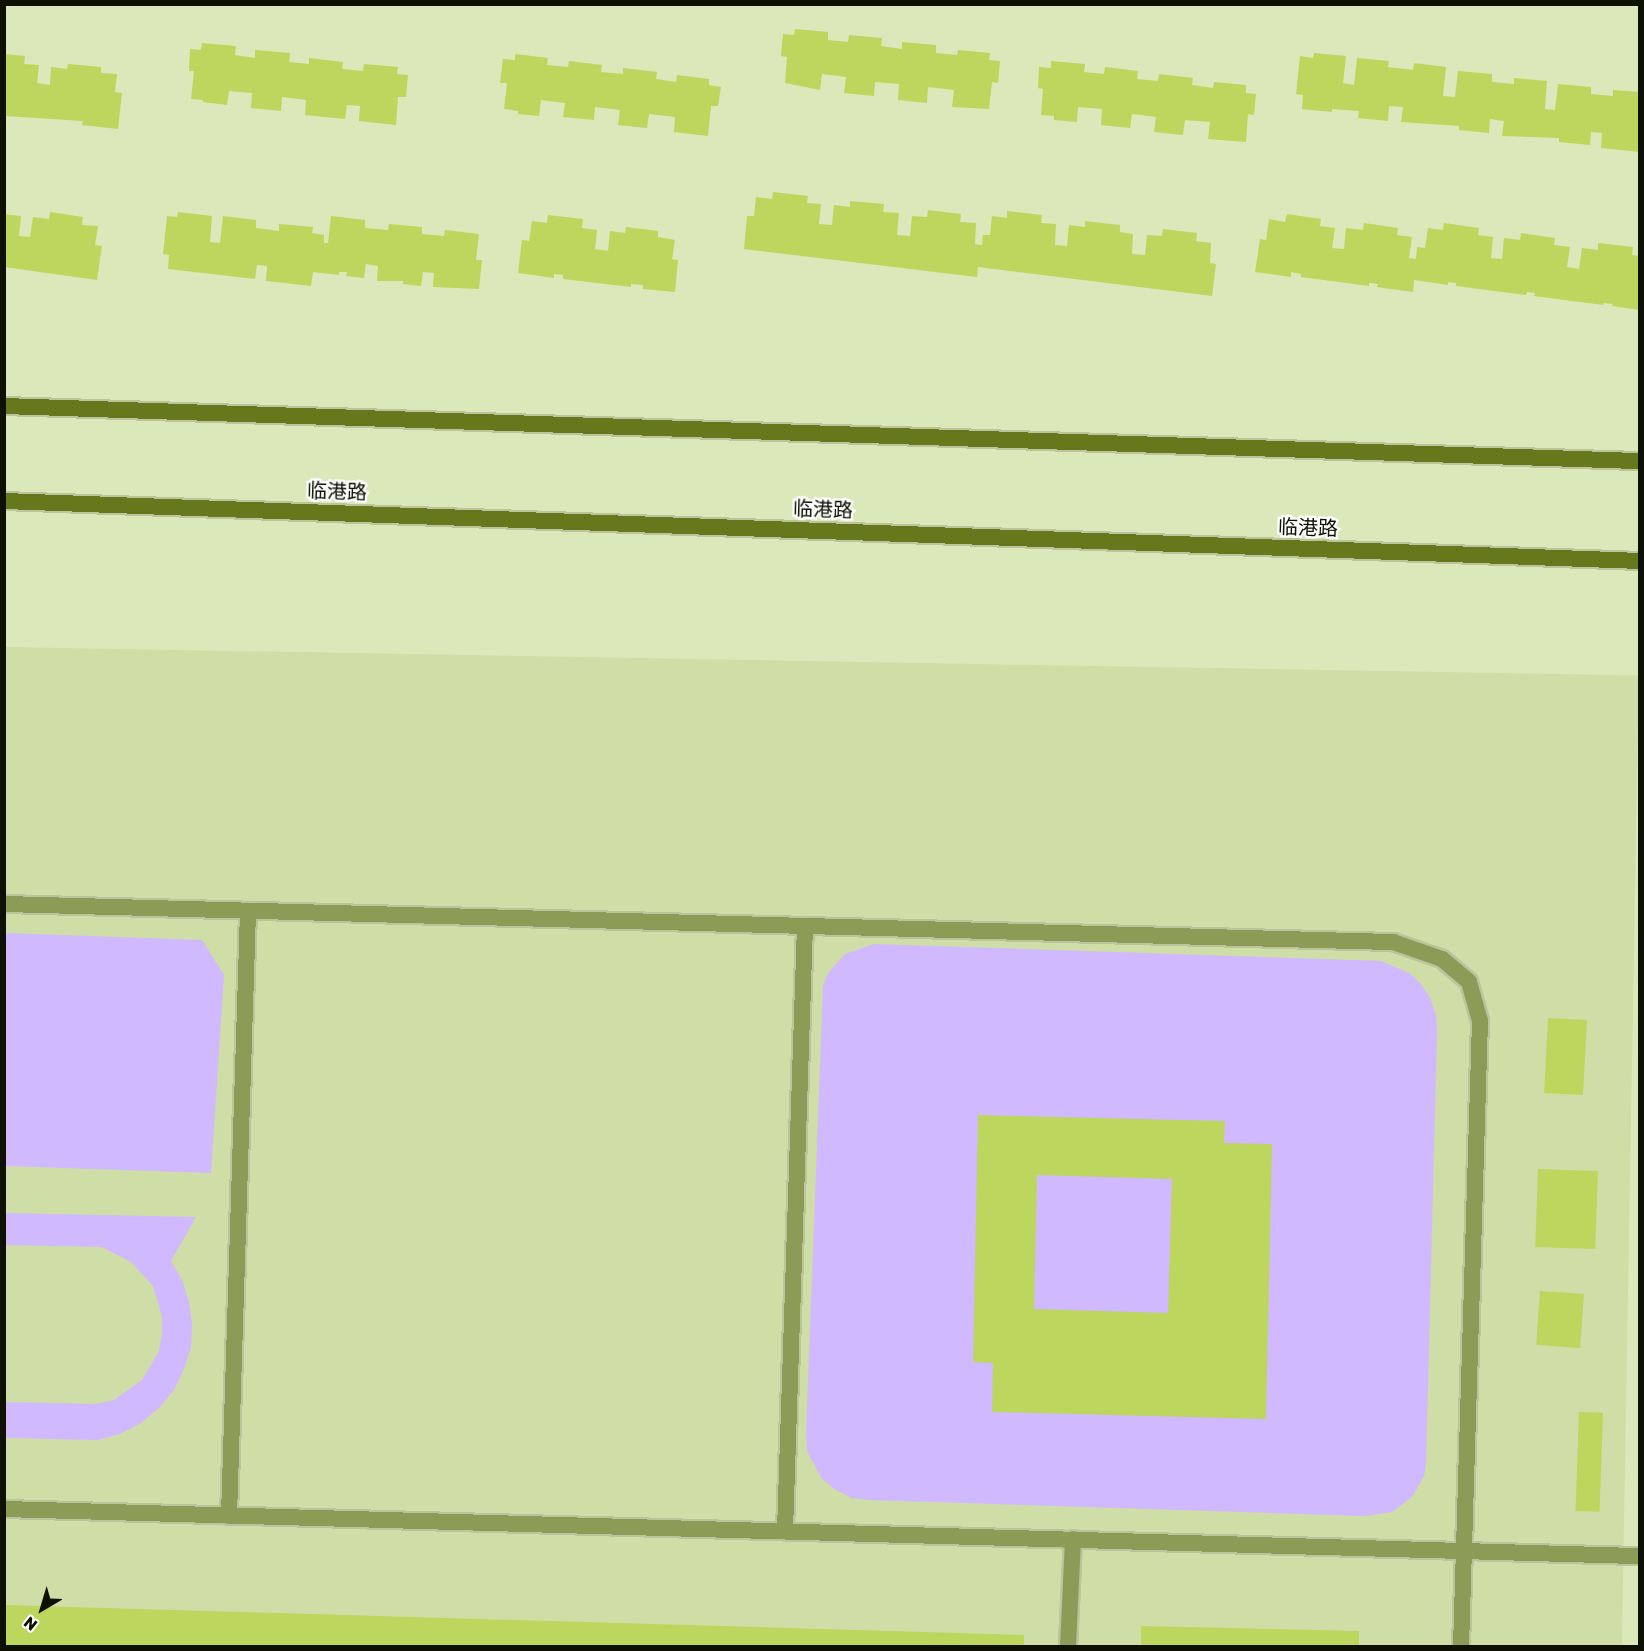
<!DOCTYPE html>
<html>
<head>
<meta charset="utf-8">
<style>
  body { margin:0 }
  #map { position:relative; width:1644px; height:1651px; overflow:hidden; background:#dbe8ba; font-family:Rubik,"Noto Sans SC",sans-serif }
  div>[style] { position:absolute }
  .built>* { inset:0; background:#cfdda7; transform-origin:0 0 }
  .green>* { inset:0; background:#d0b9fe }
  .building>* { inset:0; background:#bdd65d; transform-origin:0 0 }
  .roads { filter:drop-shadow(2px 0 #bac59d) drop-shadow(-2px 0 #bac59d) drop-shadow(0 2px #bac59d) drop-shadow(0 -2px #bac59d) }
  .service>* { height:16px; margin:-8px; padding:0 8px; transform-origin:8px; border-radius:8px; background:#8c9c57 }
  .secondary>* { height:16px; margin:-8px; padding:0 8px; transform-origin:8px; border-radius:8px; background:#66771c }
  span { translate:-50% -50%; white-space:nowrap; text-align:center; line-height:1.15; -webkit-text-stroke:4.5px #fff; paint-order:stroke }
  .street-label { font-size:20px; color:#0d1002 }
  .frame { position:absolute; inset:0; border:6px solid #0d1002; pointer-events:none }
  .north { position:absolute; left:12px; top:1579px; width:60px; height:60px; -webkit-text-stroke:4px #fff; paint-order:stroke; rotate:218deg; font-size:16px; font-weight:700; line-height:24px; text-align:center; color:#0d1002 }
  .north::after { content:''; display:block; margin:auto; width:21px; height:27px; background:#0d1002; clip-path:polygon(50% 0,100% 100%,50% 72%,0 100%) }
</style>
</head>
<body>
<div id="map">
  <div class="built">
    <i style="left:5px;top:647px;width:1634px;height:999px;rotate:1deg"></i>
  </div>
  <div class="green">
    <i style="clip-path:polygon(5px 933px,202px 940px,224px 975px,211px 1173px,5px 1166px)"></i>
    <i style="clip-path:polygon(874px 944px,1381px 961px,1409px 973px,1420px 983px,1430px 998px,1436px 1015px,1437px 1032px,1426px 1464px,1424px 1476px,1412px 1497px,1392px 1512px,1365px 1516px,869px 1500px,852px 1498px,836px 1490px,822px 1479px,807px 1451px,806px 1435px,823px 986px,828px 973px,845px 954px)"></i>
    <i style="clip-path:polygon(5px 1213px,196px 1217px,171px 1261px,182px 1280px,189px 1302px,192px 1324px,191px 1347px,184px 1369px,174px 1390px,159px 1408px,141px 1423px,120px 1434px,98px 1440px,5px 1438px,5px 1402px,97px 1404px,114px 1400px,142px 1380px,159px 1351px,162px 1334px,162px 1317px,153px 1286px,131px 1262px,102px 1247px,5px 1245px)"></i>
  </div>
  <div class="building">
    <i style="clip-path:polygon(795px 29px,828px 32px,828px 40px,848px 42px,849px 35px,882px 38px,881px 46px,902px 49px,902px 42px,936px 45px,936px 53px,957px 55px,958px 50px,990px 53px,989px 60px,1000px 61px,998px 83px,992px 82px,989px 109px,952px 107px,954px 90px,928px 87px,927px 103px,898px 100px,899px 84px,875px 82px,874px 96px,844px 93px,846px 77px,822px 74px,820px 90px,785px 83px,787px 57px,781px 56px,783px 34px,794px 35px)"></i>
    <i style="clip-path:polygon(202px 43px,236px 46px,235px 55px,255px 58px,255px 50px,290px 53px,289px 62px,309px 64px,309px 58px,343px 62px,342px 69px,363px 71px,364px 64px,398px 67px,397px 74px,408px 75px,406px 97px,398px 97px,396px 125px,359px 121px,360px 106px,347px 105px,345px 119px,305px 115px,306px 100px,282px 97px,281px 111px,251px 108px,252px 93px,229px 91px,227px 105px,203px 102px,203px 100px,191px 99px,194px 71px,189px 71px,190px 49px,201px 50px)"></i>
    <i style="clip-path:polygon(1314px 53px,1346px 56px,1343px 83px,1354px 85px,1357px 58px,1389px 61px,1388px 67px,1413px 70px,1414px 63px,1446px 67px,1443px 96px,1455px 97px,1458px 71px,1492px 74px,1492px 82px,1514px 84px,1514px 78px,1547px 81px,1545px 109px,1555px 110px,1558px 84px,1591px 87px,1591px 94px,1613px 96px,1613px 90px,1640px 92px,1640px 152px,1601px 148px,1602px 133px,1591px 132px,1590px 145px,1559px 142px,1559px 138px,1502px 136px,1504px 121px,1490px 119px,1489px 133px,1459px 130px,1459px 126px,1401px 122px,1403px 107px,1389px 106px,1388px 121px,1358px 118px,1359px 111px,1332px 109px,1332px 112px,1302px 109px,1303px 95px,1296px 94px,1300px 56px,1313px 58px)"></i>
    <i style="clip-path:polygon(4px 54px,25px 56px,24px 64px,39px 65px,37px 83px,50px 85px,51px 67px,67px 69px,68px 64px,101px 67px,101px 73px,117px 74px,115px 92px,122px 93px,118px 129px,82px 125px,83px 121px,5px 116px)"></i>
    <i style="clip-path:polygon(515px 54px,548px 58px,547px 65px,568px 67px,569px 61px,602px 65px,601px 72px,623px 74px,623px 68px,657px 72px,656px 79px,676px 82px,677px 75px,709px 79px,709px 85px,721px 87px,718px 106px,711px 106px,708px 136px,674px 132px,675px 117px,649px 114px,647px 128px,618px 125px,620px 110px,595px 107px,594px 120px,563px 117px,565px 103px,541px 100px,539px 116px,518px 114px,518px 111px,504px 109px,507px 83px,500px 83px,503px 59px,515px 60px)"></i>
    <i style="clip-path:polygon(1051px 61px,1085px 64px,1084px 72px,1104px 74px,1105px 67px,1138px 71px,1137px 79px,1158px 81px,1159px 74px,1193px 78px,1192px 85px,1213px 88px,1214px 82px,1246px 85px,1246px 93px,1256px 94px,1254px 115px,1248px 114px,1246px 142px,1208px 139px,1210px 122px,1185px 120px,1183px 135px,1154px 132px,1156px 117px,1132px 114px,1130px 128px,1101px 125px,1102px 109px,1078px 107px,1077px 122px,1054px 120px,1054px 116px,1041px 115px,1043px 89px,1038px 88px,1039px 67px,1051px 68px)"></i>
    <i style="clip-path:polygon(773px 192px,808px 196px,807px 203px,821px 204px,819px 224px,832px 225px,834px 205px,850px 207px,850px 201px,884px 204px,883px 212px,899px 213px,897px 235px,910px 236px,912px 216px,927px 217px,928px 210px,961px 214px,960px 222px,976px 223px,975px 244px,982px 245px,983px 235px,990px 235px,992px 216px,1007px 218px,1007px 211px,1042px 215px,1041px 223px,1056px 224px,1055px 245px,1067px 246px,1069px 225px,1085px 227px,1085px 221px,1120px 225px,1120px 232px,1133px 234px,1132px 254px,1145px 255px,1147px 235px,1162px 236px,1163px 229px,1197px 233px,1196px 241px,1211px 243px,1210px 263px,1216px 264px,1212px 296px,978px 267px,977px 277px,744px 249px,747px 216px,754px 216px,756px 197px,772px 199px)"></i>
    <i style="clip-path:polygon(50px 212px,83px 217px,82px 225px,98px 226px,95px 245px,102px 246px,97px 280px,4px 267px,4px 214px,21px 216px,19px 236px,30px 237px,33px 217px,49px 219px)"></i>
    <i style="clip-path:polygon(178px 212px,212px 216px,210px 242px,220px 243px,223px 216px,256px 220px,256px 228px,279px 231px,279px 224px,313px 227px,312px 233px,324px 235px,324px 243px,328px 243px,331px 216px,365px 220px,365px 228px,388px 230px,389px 224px,422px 227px,422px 234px,444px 236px,445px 230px,479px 234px,476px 260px,482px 260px,479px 289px,433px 287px,434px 273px,423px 272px,421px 286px,403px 284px,403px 281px,377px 281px,378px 266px,366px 264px,364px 278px,346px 276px,347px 272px,339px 272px,339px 275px,313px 272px,311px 286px,266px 281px,267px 266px,257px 265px,255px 279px,168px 269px,169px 255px,163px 254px,167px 216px,177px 217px)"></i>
    <i style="clip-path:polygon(1287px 214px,1321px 219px,1320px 226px,1335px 228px,1332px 248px,1344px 249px,1346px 228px,1363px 230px,1364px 223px,1398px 228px,1397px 235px,1412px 237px,1409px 258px,1416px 259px,1417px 247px,1425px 248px,1428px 228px,1443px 230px,1444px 223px,1479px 228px,1478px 235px,1493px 237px,1491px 258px,1502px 259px,1504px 238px,1520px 240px,1521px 233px,1555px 238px,1554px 245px,1570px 247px,1567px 267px,1579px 269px,1582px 248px,1598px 250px,1598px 243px,1633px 247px,1632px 255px,1640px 256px,1640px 310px,1612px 306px,1613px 304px,1604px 303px,1603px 305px,1534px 296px,1535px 293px,1527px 292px,1526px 295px,1456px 286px,1456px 283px,1448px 282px,1448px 285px,1414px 280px,1413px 292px,1377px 287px,1378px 284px,1369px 283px,1369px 286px,1301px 277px,1301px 274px,1291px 272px,1291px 277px,1255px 272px,1260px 239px,1266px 240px,1269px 219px,1285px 222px)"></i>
    <i style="clip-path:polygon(548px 215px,583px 219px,582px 228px,597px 230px,595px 249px,608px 251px,610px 231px,625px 233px,626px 227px,658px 231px,658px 237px,675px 240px,672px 259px,678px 260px,675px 292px,643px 289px,643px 285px,631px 284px,631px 287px,563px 279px,563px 275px,554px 274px,554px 278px,518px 273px,522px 240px,529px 241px,532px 221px,547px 223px)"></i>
    <i style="left:1548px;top:1018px;width:39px;height:75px;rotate:3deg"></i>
    <i style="clip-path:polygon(evenodd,978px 1115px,1225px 1121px,1224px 1143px,1272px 1144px,1266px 1419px,992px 1412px,993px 1363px,973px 1362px,978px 1115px,1037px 1175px,1172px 1179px,1168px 1313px,1034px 1309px,1037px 1175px)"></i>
    <i style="left:1538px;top:1169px;width:60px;height:78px;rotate:2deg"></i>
    <i style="left:1540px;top:1291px;width:44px;height:54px;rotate:4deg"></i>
    <i style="left:1579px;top:1412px;width:24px;height:99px;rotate:2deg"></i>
    <i style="clip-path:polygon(4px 1605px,1024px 1635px,1024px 1646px,4px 1646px)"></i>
    <i style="clip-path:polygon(1141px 1626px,1359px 1631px,1359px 1646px,1141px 1646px)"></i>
  </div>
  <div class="roads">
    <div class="service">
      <i style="left:4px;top:904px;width:1390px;rotate:1.57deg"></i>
      <i style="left:1393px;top:942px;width:52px;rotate:19.1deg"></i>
      <i style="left:1442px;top:959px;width:35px;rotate:40deg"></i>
      <i style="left:1469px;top:982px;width:41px;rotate:74.2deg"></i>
      <i style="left:1480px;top:1021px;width:625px;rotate:91.74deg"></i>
      <i style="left:4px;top:1509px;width:1637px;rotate:1.65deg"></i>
      <i style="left:229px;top:1516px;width:605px;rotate:-88.2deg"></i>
      <i style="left:785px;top:1531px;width:605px;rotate:-88.11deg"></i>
      <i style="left:1068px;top:1646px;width:107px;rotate:-87.3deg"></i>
    </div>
    <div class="secondary">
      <i style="left:4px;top:406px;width:1637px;rotate:1.93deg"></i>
      <i style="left:4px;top:501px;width:1637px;rotate:2.1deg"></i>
    </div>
  </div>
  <div class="street-label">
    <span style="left:337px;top:492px;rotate:2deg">临港路</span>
    <span style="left:823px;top:510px;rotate:2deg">临港路</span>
    <span style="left:1308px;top:528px;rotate:2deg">临港路</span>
  </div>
  <div class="frame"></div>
  <div class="north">N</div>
</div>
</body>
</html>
